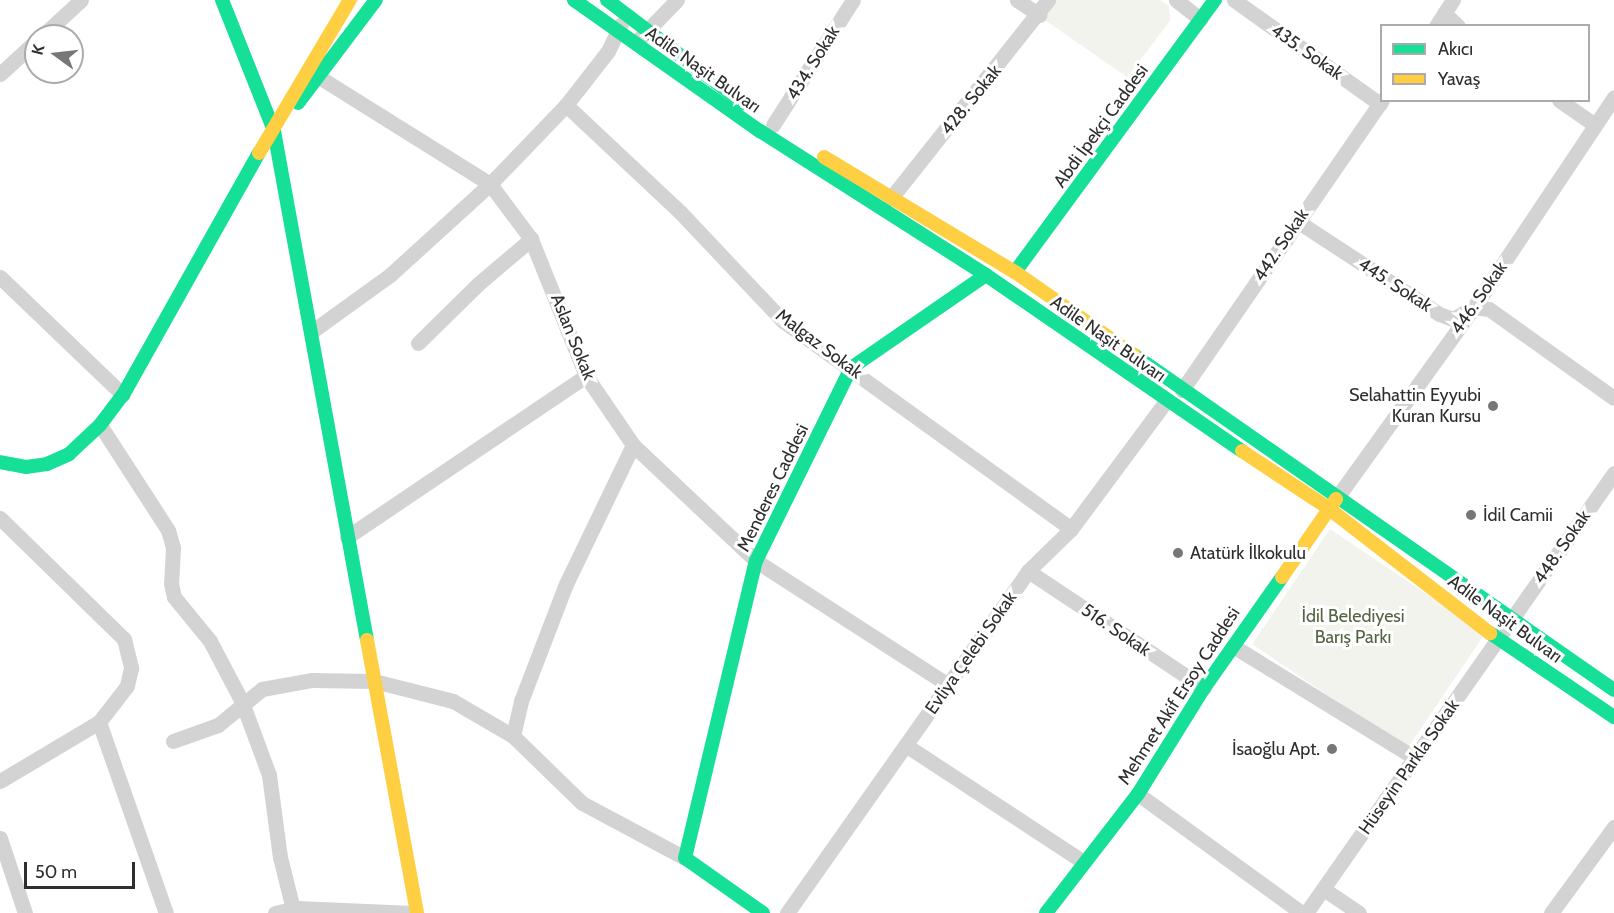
<!DOCTYPE html>
<html>
<head>
<meta charset="utf-8">
<style>
  body { margin:0 }
  #map { position:relative; width:1614px; height:913px; overflow:hidden; background:#fff; font-family:Cabin,sans-serif }
  div>[style] { position:absolute }
  .green>* { inset:0; background:#f1f3ec; transform-origin:0 0 }
  .street>* { height:15px; margin:-7.5px; padding:0 7.5px; transform-origin:7.5px; border-radius:7.5px; background:#d3d3d3 }
  .fast>* { height:14px; margin:-7px; padding:0 7px; transform-origin:7px; border-radius:7px; background:#16e098 }
  .slow>* { height:14px; margin:-7px; padding:0 7px; transform-origin:7px; border-radius:7px; background:#ffcf43 }
  .dots>* { width:16px; height:16px; translate:-50% -50%; box-sizing:border-box; border:3px solid #fff; border-radius:50% }
  span { translate:-50% -50%; white-space:nowrap; text-align:center; line-height:1.15; -webkit-text-stroke:6px #fff; paint-order:stroke }
  .street-label { font-size:18px; color:#2e2e2e }
  .poi-label { font-size:18px; color:#2e2e2e }
  .right { translate:-100% -50%; text-align:right }
  .left { translate:0 -50%; text-align:left }
  .park-label { font-size:18px; color:#556440 }
  .legend { position:absolute; left:1380px; top:24px; width:210px; height:78px; box-sizing:border-box; background:#fff; border:2px solid #ababab; margin:0; padding:8px 10px; list-style:none; font-size:18px; color:#2e2e2e }
  .legend li { display:flex; align-items:center; gap:12px; height:30px }
  .legend b { width:30px; border:2px solid #ababab }
  .north { position:absolute; left:24px; top:24px; width:60px; height:60px; box-sizing:border-box; background:#fff; border:2px solid #ababab; border-radius:50%; rotate:285deg; font-size:16px; font-weight:700; line-height:24px; text-align:center; color:#2e2e2e }
  .north::after { content:''; display:block; margin:auto; width:21px; height:27px; background:#777; clip-path:polygon(50% 0,100% 100%,50% 72%,0 100%) }
  .scale { position:absolute; left:24px; top:862px; width:111px; height:27px; box-sizing:border-box; border:3px solid #2e2e2e; border-top:0; padding-left:8px; font-size:18px; line-height:21px; white-space:nowrap; color:#2e2e2e; -webkit-text-stroke:4px #fff; paint-order:stroke }
</style>
</head>
<body>
<div id="map">
  <div class="green">
    <i style="clip-path:polygon(1057px 0,1160px 0,1169px 6px,1170px 21px,1127px 77px,1042px 18px)"></i>
    <i style="left:1330px;top:529px;width:187px;height:139px;rotate:34deg"></i>
  </div>
  <div class="street">
    <i style="left:1017px;top:0;width:27px;rotate:34deg"></i>
    <i style="left:1176px;top:0;width:31px;rotate:38deg"></i>
    <i style="left:1234px;top:0;width:179px;rotate:35.5deg"></i>
    <i style="left:1444px;top:13px;width:19px;rotate:43deg"></i>
    <i style="left:1436px;top:26px;width:31px;rotate:-57deg"></i>
    <i style="left:42px;top:36px;width:53px;rotate:-42.7deg"></i>
    <i style="left:640px;top:38px;width:53px;rotate:-45.8deg"></i>
    <i style="left:0;top:74px;width:49px;rotate:-42.5deg"></i>
    <i style="left:319px;top:77px;width:202px;rotate:32deg"></i>
    <i style="left:490px;top:184px;width:69px;rotate:53.3deg"></i>
    <i style="left:531px;top:239px;width:148px;rotate:68.1deg"></i>
    <i style="left:586px;top:376px;width:83px;rotate:55.7deg"></i>
    <i style="left:633px;top:445px;width:169px;rotate:43.3deg"></i>
    <i style="left:756px;top:561px;width:227px;rotate:32.8deg"></i>
    <i style="left:1559px;top:100px;width:44px;rotate:34.8deg"></i>
    <i style="left:566px;top:105px;width:156px;rotate:43.2deg"></i>
    <i style="left:680px;top:212px;width:150px;rotate:46.6deg"></i>
    <i style="left:783px;top:321px;width:355px;rotate:35.8deg"></i>
    <i style="left:773px;top:125px;width:148px;rotate:-57.4deg"></i>
    <i style="left:891px;top:198px;width:253px;rotate:-51.6deg"></i>
    <i style="left:1297px;top:221px;width:170px;rotate:33.2deg"></i>
    <i style="left:1439px;top:314px;width:15px;rotate:20deg"></i>
    <i style="left:1453px;top:319px;width:24px;rotate:-30deg"></i>
    <i style="left:1474px;top:307px;width:15px;rotate:8deg"></i>
    <i style="left:1489px;top:309px;width:153px;rotate:35.5deg"></i>
    <i style="left:0;top:277px;width:170px;rotate:43.8deg"></i>
    <i style="left:311px;top:332px;width:97px;rotate:-35.8deg"></i>
    <i style="left:390px;top:275px;width:135px;rotate:-42.3deg"></i>
    <i style="left:490px;top:184px;width:110px;rotate:-46.1deg"></i>
    <i style="left:566px;top:105px;width:68px;rotate:-52.1deg"></i>
    <i style="left:608px;top:51px;width:30px;rotate:-64deg"></i>
    <i style="left:418px;top:343px;width:84px;rotate:-44.5deg"></i>
    <i style="left:478px;top:284px;width:70px;rotate:-40.3deg"></i>
    <i style="left:1182px;top:390px;width:352px;rotate:-55.4deg"></i>
    <i style="left:100px;top:425px;width:125px;rotate:57.1deg"></i>
    <i style="left:168px;top:530px;width:19px;rotate:74deg"></i>
    <i style="left:173px;top:548px;width:35px;rotate:93deg"></i>
    <i style="left:171px;top:583px;width:14px;rotate:78deg"></i>
    <i style="left:174px;top:597px;width:57px;rotate:50.7deg"></i>
    <i style="left:210px;top:641px;width:69px;rotate:62.3deg"></i>
    <i style="left:242px;top:702px;width:78px;rotate:69.7deg"></i>
    <i style="left:269px;top:775px;width:83px;rotate:82.4deg"></i>
    <i style="left:280px;top:857px;width:54px;rotate:76deg"></i>
    <i style="left:1338px;top:496px;width:233px;rotate:-54.3deg"></i>
    <i style="left:1474px;top:307px;width:252px;rotate:-56.3deg"></i>
    <i style="left:0;top:518px;width:173px;rotate:44.3deg"></i>
    <i style="left:124px;top:639px;width:30px;rotate:76deg"></i>
    <i style="left:131px;top:668px;width:18px;rotate:103deg"></i>
    <i style="left:127px;top:686px;width:46px;rotate:127.9deg"></i>
    <i style="left:99px;top:722px;width:115px;rotate:149.2deg"></i>
    <i style="left:347px;top:537px;width:288px;rotate:-34deg"></i>
    <i style="left:1028px;top:571px;width:211px;rotate:33.6deg"></i>
    <i style="left:1233px;top:646px;width:214px;rotate:31.6deg"></i>
    <i style="left:99px;top:722px;width:202px;rotate:70.7deg"></i>
    <i style="left:513px;top:736px;width:36px;rotate:-77deg"></i>
    <i style="left:521px;top:701px;width:125px;rotate:-69deg"></i>
    <i style="left:566px;top:584px;width:154px;rotate:-64.3deg"></i>
    <i style="left:173px;top:741px;width:48px;rotate:-19.6deg"></i>
    <i style="left:218px;top:725px;width:57px;rotate:-39.3deg"></i>
    <i style="left:262px;top:689px;width:51px;rotate:-10.2deg"></i>
    <i style="left:312px;top:680px;width:62px;rotate:0.9deg"></i>
    <i style="left:374px;top:681px;width:81px;rotate:14.2deg"></i>
    <i style="left:453px;top:701px;width:69px;rotate:30.3deg"></i>
    <i style="left:513px;top:736px;width:96px;rotate:44.2deg"></i>
    <i style="left:582px;top:803px;width:117px;rotate:28.1deg"></i>
    <i style="left:907px;top:746px;width:209px;rotate:33.3deg"></i>
    <i style="left:1138px;top:794px;width:203px;rotate:36deg"></i>
    <i style="left:0;top:838px;width:79px;rotate:71.6deg"></i>
    <i style="left:1325px;top:890px;width:41px;rotate:34.1deg"></i>
    <i style="left:275px;top:913px;width:23px;rotate:-13deg"></i>
    <i style="left:297px;top:908px;width:116px;rotate:2.5deg"></i>
    <i style="left:787px;top:913px;width:418px;rotate:-54.8deg"></i>
    <i style="left:1028px;top:571px;width:60px;rotate:-44.3deg"></i>
    <i style="left:1071px;top:529px;width:159px;rotate:-53.4deg"></i>
    <i style="left:1306px;top:913px;width:537px;rotate:-55.01deg"></i>
    <i style="left:1551px;top:913px;width:107px;rotate:-53.8deg"></i>
  </div>
  <div class="fast">
    <i style="left:222px;top:0;width:141px;rotate:68.3deg"></i>
    <i style="left:274px;top:131px;width:517px;rotate:79.65deg"></i>
    <i style="left:574px;top:0;width:228px;rotate:35.2deg"></i>
    <i style="left:760px;top:131px;width:268px;rotate:32.5deg"></i>
    <i style="left:986px;top:275px;width:311px;rotate:34.5deg"></i>
    <i style="left:607px;top:0;width:171px;rotate:37.1deg"></i>
    <i style="left:298px;top:103px;width:129px;rotate:-52.9deg"></i>
    <i style="left:1015px;top:272px;width:338px;rotate:-53.7deg"></i>
    <i style="left:1134px;top:355px;width:585px;rotate:34.91deg"></i>
    <i style="left:0;top:462px;width:26px;rotate:11deg"></i>
    <i style="left:26px;top:467px;width:21px;rotate:-8deg"></i>
    <i style="left:47px;top:464px;width:24px;rotate:-24deg"></i>
    <i style="left:69px;top:454px;width:42px;rotate:-43.1deg"></i>
    <i style="left:100px;top:425px;width:38px;rotate:-53deg"></i>
    <i style="left:123px;top:395px;width:278px;rotate:-60.7deg"></i>
    <i style="left:1490px;top:633px;width:150px;rotate:34.1deg"></i>
    <i style="left:763px;top:913px;width:95px;rotate:-144.8deg"></i>
    <i style="left:685px;top:858px;width:305px;rotate:-76.6deg"></i>
    <i style="left:756px;top:561px;width:215px;rotate:-63.8deg"></i>
    <i style="left:851px;top:368px;width:164px;rotate:-34.6deg"></i>
    <i style="left:1046px;top:913px;width:150px;rotate:-52.3deg"></i>
    <i style="left:1138px;top:794px;width:125px;rotate:-58.1deg"></i>
    <i style="left:1204px;top:688px;width:136px;rotate:-54.9deg"></i>
  </div>
  <div class="slow">
    <i style="left:259px;top:153px;width:178px;rotate:-59.3deg"></i>
    <i style="left:824px;top:157px;width:223px;rotate:31.1deg"></i>
    <i style="left:1015px;top:272px;width:145px;rotate:34.9deg"></i>
    <i style="left:1242px;top:451px;width:103px;rotate:33.5deg"></i>
    <i style="left:1328px;top:508px;width:205px;rotate:37.7deg"></i>
    <i style="left:1282px;top:577px;width:95px;rotate:-55.3deg"></i>
    <i style="left:367px;top:640px;width:278px;rotate:79.6deg"></i>
  </div>
  <div class="dots">
    <i style="left:1493px;top:406px;background:#777"></i>
    <i style="left:1471px;top:515px;background:#777"></i>
    <i style="left:1178px;top:553px;background:#777"></i>
    <i style="left:1332px;top:749px;background:#777"></i>
  </div>
  <div class="street-label">
    <span style="left:1307px;top:52px;rotate:35deg">435. Sokak</span>
    <span style="left:813px;top:63px;rotate:-58deg">434. Sokak</span>
    <span style="left:703px;top:70px;rotate:35deg">Adile Naşit Bulvarı</span>
    <span style="left:971px;top:100px;rotate:-51deg">428. Sokak</span>
    <span style="left:1101px;top:126px;rotate:-54deg">Abdi İpekçi Caddesi</span>
    <span style="left:1281px;top:245px;rotate:-56deg">442. Sokak</span>
    <span style="left:1395px;top:285px;rotate:33deg">445. Sokak</span>
    <span style="left:1479px;top:298px;rotate:-55deg">446. Sokak</span>
    <span style="left:573px;top:337px;rotate:68deg">Aslan Sokak</span>
    <span style="left:1108px;top:339px;rotate:35deg">Adile Naşit Bulvarı</span>
    <span style="left:819px;top:344px;rotate:37deg">Malgaz Sokak</span>
    <span style="left:773px;top:488px;rotate:-64deg">Menderes Caddesi</span>
    <span style="left:1562px;top:547px;rotate:-55deg">448. Sokak</span>
    <span style="left:1505px;top:619px;rotate:36deg">Adile Naşit Bulvarı</span>
    <span style="left:1116px;top:630px;rotate:34deg">516. Sokak</span>
    <span style="left:971px;top:653px;rotate:-55deg">Evliya Çelebi Sokak</span>
    <span style="left:1179px;top:696px;rotate:-57deg">Mehmet Akif Ersoy Caddesi</span>
    <span style="left:1409px;top:767px;rotate:-55deg">Hüseyin Parkla Sokak</span>
  </div>
  <div class="poi-label">
    <span class="right" style="left:1481px;top:406px">Selahattin Eyyubi<br>Kuran Kursu</span>
    <span class="left" style="left:1483px;top:515px">İdil Camii</span>
    <span class="left" style="left:1190px;top:553px">Atatürk İlkokulu</span>
    <span class="right" style="left:1320px;top:749px">İsaoğlu Apt.</span>
  </div>
  <div class="park-label">
    <span style="left:1353px;top:627px">İdil Belediyesi<br>Barış Parkı</span>
  </div>
  <ul class="legend">
  <li><b style="height:8px;background:#16e098"></b>Akıcı</li>
  <li><b style="height:8px;background:#ffcf43"></b>Yavaş</li>
  </ul>
  <div class="north">K</div>
  <div class="scale">50 m</div>
</div>
</body>
</html>
